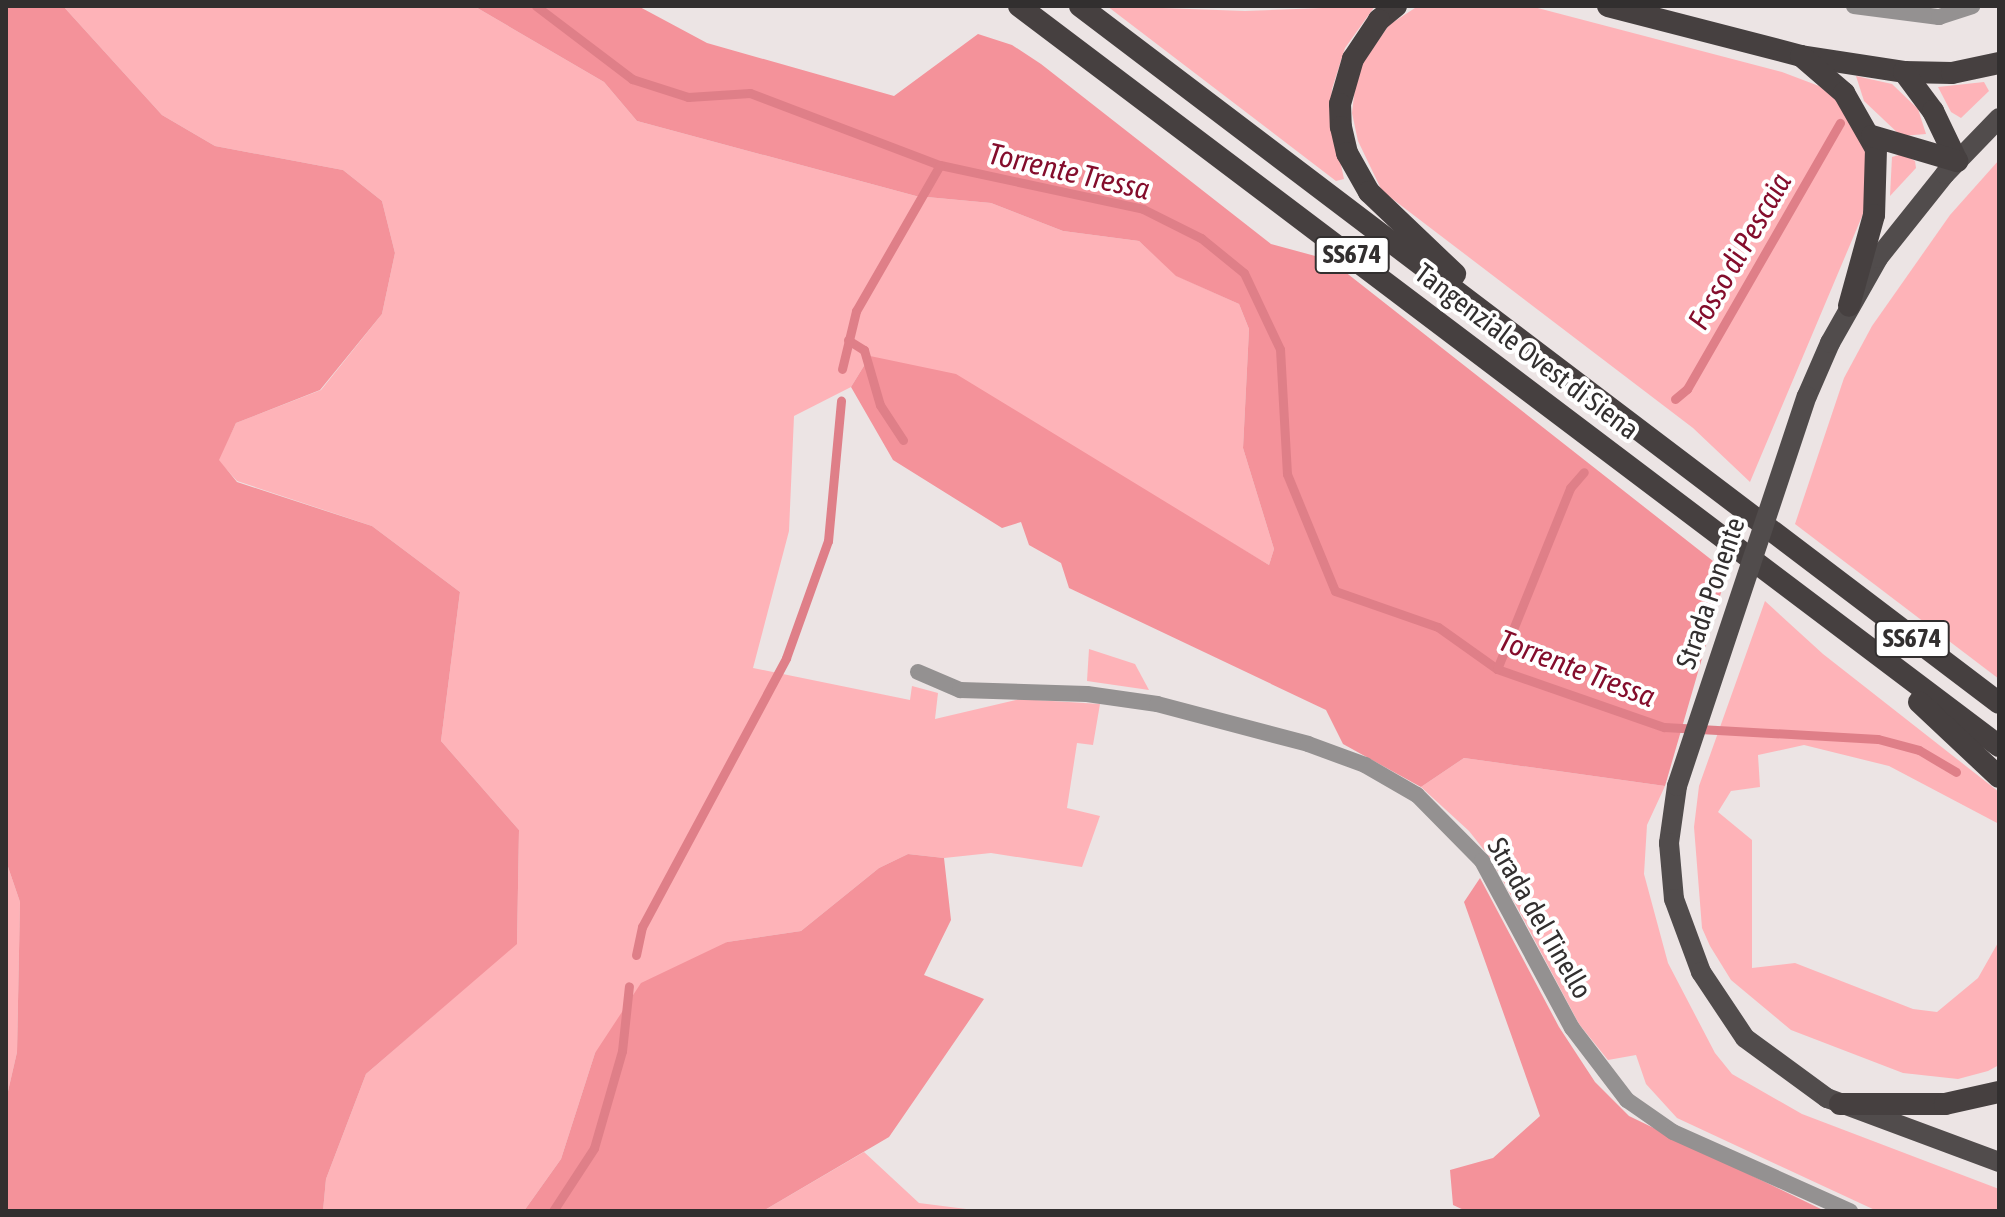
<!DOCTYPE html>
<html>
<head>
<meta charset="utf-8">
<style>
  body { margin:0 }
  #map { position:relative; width:2005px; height:1217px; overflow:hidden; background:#ece4e4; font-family:"Asap Condensed",sans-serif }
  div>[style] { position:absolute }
  .green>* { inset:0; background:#feb3b8 }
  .forest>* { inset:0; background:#f4929a }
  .stream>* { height:9px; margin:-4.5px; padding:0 4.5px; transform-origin:4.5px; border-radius:4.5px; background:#df7f88 }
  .minor>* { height:16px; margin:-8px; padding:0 8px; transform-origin:8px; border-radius:8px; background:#949191 }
  .primary>* { height:20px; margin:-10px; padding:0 10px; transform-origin:10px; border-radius:10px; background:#514c4c }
  .trunk>* { height:22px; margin:-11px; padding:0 11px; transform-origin:11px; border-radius:11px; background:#464040 }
  .primary-bridge>* { height:20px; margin:-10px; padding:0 10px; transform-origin:10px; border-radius:10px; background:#514c4c }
  span { translate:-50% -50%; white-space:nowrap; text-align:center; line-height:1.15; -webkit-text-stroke:8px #fff; paint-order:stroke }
  .shield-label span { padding:2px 6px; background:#fff; border:2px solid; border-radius:6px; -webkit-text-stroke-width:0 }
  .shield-label { font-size:26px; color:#322f2f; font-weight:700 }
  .street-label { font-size:28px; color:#322f2f }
  .water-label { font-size:30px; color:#840d2c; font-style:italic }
  .frame { position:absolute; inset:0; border:8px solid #322f2f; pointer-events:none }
</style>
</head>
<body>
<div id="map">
  <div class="green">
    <i style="clip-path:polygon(63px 6px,474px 6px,604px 82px,637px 121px,916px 196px,991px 203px,1063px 231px,1139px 241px,1177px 276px,1239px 304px,1249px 329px,1243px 448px,1274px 549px,1269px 565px,1124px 479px,870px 356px,851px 387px,794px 416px,789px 531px,753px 668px,910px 700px,912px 686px,938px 693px,935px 719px,1020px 699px,1100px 704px,1093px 745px,1077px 743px,1067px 808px,1100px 816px,1082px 867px,991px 853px,944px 858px,908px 854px,879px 868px,801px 931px,727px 942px,595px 1053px,561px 1159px,524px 1211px,323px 1211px,326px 1179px,366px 1074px,517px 943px,519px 830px,441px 741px,460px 592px,372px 526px,237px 481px,218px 460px,236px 423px,321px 390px,382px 314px,395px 253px,382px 201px,343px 170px,215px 146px,162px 115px)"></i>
    <i style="clip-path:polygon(1107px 6px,1245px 11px,1375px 6px,1345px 48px,1332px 89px,1330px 112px,1344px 179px,1336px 181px)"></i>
    <i style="clip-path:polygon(1418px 6px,1530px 6px,1782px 72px,1819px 86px,1840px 103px,1857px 128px,1870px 167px,1863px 214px,1750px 482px,1693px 428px,1382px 191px,1358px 141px,1352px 113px,1355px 87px,1362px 64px,1389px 25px)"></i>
    <i style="clip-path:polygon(1856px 76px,1892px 84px,1918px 109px,1926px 134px,1901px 136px,1864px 101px)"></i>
    <i style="clip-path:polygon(1984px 82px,1989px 91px,1961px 118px,1951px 112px,1938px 87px)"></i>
    <i style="clip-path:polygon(1902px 154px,1915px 161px,1916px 168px,1890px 196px,1892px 157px)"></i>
    <i style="clip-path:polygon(1999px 160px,1999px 679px,1795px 524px,1844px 378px,1872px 326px,1950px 215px)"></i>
    <i style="clip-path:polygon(1765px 601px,1823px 654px,1999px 792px,1999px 824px,1889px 766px,1804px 745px,1758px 755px,1760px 787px,1731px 791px,1718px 812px,1752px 840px,1752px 968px,1795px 963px,1913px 1009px,1937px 1012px,1978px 978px,1999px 941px,1999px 1065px,1988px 1071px,1958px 1079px,1903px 1073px,1791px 1030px,1731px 980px,1710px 946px,1702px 928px,1694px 827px,1699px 786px)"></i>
    <i style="clip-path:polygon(1089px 649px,1135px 664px,1149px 690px,1087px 681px)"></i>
    <i style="clip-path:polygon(1464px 758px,1665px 786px,1647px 825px,1644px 874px,1668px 963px,1715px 1053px,1732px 1074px,1802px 1114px,1999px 1189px,1999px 1211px,1877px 1211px,1677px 1118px,1646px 1084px,1636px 1055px,1608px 1060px,1579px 1024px,1492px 860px,1469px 831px,1421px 787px)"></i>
    <i style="clip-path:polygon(6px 861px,20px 902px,17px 1052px,6px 1100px)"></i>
    <i style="clip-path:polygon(864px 1152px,919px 1203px,982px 1211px,763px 1211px)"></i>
  </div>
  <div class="forest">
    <i style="clip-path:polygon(6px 6px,63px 6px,162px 115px,215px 146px,343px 170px,382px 201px,395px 253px,382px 314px,320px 390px,236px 423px,219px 460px,237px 482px,372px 526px,460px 592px,441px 741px,519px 830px,517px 944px,366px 1074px,326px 1179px,323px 1211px,6px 1211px,6px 1100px,17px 1052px,20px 902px,6px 861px)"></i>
    <i style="clip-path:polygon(474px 6px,638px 6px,707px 43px,894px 96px,978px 34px,1012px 45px,1041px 64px,1271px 244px,1330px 260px,1727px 572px,1665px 786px,1464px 758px,1421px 787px,1343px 744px,1326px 710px,1069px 588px,1061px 563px,1029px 545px,1021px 522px,1002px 528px,893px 460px,851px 387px,870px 356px,956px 374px,1269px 565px,1274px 549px,1243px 448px,1249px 329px,1239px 304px,1176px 276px,1139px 241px,1063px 231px,991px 203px,916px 196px,637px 121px,604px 82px)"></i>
    <i style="clip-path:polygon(908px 854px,944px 858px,951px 920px,924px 975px,984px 999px,889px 1137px,763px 1211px,524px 1211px,561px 1159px,595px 1053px,641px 983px,727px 942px,801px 931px,879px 868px)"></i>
    <i style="clip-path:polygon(1480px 878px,1559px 1027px,1595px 1082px,1629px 1116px,1825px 1211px,1466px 1211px,1453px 1205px,1450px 1170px,1493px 1158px,1540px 1116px,1464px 902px)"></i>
  </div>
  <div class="stream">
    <i style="left:536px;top:6px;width:121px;rotate:37.2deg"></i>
    <i style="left:632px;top:79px;width:59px;rotate:17.8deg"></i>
    <i style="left:688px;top:97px;width:62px;rotate:-3.7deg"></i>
    <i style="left:750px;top:93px;width:203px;rotate:20.8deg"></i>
    <i style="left:940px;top:165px;width:208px;rotate:12.2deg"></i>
    <i style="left:1143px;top:209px;width:65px;rotate:26.6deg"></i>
    <i style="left:1201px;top:238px;width:55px;rotate:39.1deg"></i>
    <i style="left:1244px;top:273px;width:84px;rotate:64.7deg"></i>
    <i style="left:1280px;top:349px;width:125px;rotate:86.8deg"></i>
    <i style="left:1287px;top:474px;width:126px;rotate:67.7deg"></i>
    <i style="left:1335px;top:591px;width:109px;rotate:19.3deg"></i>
    <i style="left:1438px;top:627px;width:72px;rotate:35.4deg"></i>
    <i style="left:1497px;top:669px;width:177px;rotate:19.2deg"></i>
    <i style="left:1664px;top:727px;width:214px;rotate:3.2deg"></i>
    <i style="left:1878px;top:739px;width:42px;rotate:15deg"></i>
    <i style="left:1919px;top:750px;width:43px;rotate:30.7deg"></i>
    <i style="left:848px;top:340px;width:19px;rotate:32deg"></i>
    <i style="left:864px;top:350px;width:57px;rotate:73.8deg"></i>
    <i style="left:880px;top:405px;width:42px;rotate:56.7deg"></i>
    <i style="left:842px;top:369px;width:60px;rotate:-76.4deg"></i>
    <i style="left:856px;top:311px;width:168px;rotate:-60.1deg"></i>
    <i style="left:1675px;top:399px;width:16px;rotate:-40deg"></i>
    <i style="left:1687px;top:389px;width:307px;rotate:-60.1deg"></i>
    <i style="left:1497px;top:669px;width:195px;rotate:-68deg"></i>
    <i style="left:1570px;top:488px;width:21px;rotate:-49deg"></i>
    <i style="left:636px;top:955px;width:29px;rotate:-78deg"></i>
    <i style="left:642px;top:927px;width:305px;rotate:-61.8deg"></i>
    <i style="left:786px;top:658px;width:124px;rotate:-70.3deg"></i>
    <i style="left:828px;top:541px;width:141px;rotate:-84.7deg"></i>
    <i style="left:553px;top:1211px;width:75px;rotate:-56.9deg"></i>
    <i style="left:594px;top:1148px;width:101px;rotate:-73.9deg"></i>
    <i style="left:622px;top:1051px;width:65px;rotate:-83.9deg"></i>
  </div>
  <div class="minor">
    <i style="left:1854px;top:6px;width:86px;rotate:7.4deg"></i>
    <i style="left:1939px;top:17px;width:35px;rotate:-18deg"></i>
    <i style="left:918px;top:672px;width:46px;rotate:23.2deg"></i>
    <i style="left:960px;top:690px;width:127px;rotate:1.8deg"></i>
    <i style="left:1087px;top:694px;width:71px;rotate:8.1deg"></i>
    <i style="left:1157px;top:704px;width:156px;rotate:14.8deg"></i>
    <i style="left:1308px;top:744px;width:61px;rotate:20.2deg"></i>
    <i style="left:1365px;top:765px;width:60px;rotate:30deg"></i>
    <i style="left:1417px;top:795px;width:93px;rotate:45.4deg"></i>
    <i style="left:1482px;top:861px;width:190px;rotate:61.7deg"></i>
    <i style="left:1572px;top:1028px;width:91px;rotate:52.6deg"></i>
    <i style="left:1627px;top:1100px;width:56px;rotate:34.8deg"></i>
    <i style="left:1673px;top:1132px;width:194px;rotate:24.1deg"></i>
  </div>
  <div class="primary">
    <i style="left:1807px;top:396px;width:58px;rotate:-66.5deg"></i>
    <i style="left:1830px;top:343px;width:98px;rotate:-60.5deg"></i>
    <i style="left:1878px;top:258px;width:107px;rotate:-51.4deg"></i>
    <i style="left:1945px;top:174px;width:78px;rotate:-46deg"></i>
    <i style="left:1677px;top:786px;width:58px;rotate:98deg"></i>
    <i style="left:1669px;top:843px;width:56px;rotate:84.9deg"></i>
    <i style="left:1674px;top:899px;width:78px;rotate:69.7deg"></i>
    <i style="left:1701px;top:972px;width:79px;rotate:56.3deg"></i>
    <i style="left:1745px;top:1038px;width:102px;rotate:36.2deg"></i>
    <i style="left:1827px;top:1098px;width:184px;rotate:20.4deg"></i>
  </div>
  <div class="trunk">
    <i style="left:1019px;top:6px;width:1228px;rotate:37.06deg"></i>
    <i style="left:1080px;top:6px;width:1153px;rotate:37.18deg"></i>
    <i style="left:1396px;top:6px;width:22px;rotate:141deg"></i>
    <i style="left:1379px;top:20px;width:47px;rotate:123.7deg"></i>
    <i style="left:1353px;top:59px;width:47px;rotate:106.1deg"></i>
    <i style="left:1340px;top:104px;width:23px;rotate:88deg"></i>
    <i style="left:1341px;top:127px;width:27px;rotate:77deg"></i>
    <i style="left:1347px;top:153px;width:45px;rotate:60.6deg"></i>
    <i style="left:1369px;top:192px;width:119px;rotate:43.6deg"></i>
    <i style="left:1608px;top:6px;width:199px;rotate:14.5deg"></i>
    <i style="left:1801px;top:56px;width:104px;rotate:8.8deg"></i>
    <i style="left:1904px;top:72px;width:48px;rotate:1.2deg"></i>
    <i style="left:1952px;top:73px;width:48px;rotate:-12deg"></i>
    <i style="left:1801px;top:56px;width:57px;rotate:40.7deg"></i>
    <i style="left:1844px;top:93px;width:64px;rotate:60.3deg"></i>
    <i style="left:1876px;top:149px;width:66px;rotate:91.7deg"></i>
    <i style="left:1874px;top:215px;width:94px;rotate:105.4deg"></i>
    <i style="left:1904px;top:72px;width:49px;rotate:53.4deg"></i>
    <i style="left:1933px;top:111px;width:55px;rotate:64.4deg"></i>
    <i style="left:1872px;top:136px;width:89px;rotate:16.4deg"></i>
    <i style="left:1919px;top:702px;width:110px;rotate:43.2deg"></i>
    <i style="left:1840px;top:1104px;width:105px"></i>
    <i style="left:1945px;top:1104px;width:55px;rotate:-12.5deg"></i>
  </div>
  <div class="primary-bridge">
    <i style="left:1677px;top:786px;width:411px;rotate:-71.6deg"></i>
  </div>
  <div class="shield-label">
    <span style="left:1352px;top:255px">SS674</span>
    <span style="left:1912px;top:639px">SS674</span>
  </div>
  <div class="street-label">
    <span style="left:1527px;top:351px;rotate:37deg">Tangenziale Ovest di Siena</span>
    <span style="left:1710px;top:593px;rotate:-71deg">Strada Ponente</span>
    <span style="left:1540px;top:918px;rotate:60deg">Strada del Tinello</span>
  </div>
  <div class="water-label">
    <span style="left:1069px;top:171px;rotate:13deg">Torrente Tressa</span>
    <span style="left:1739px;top:251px;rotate:-60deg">Fosso di Pescaia</span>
    <span style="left:1577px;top:668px;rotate:21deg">Torrente Tressa</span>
  </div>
  <div class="frame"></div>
</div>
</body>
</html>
